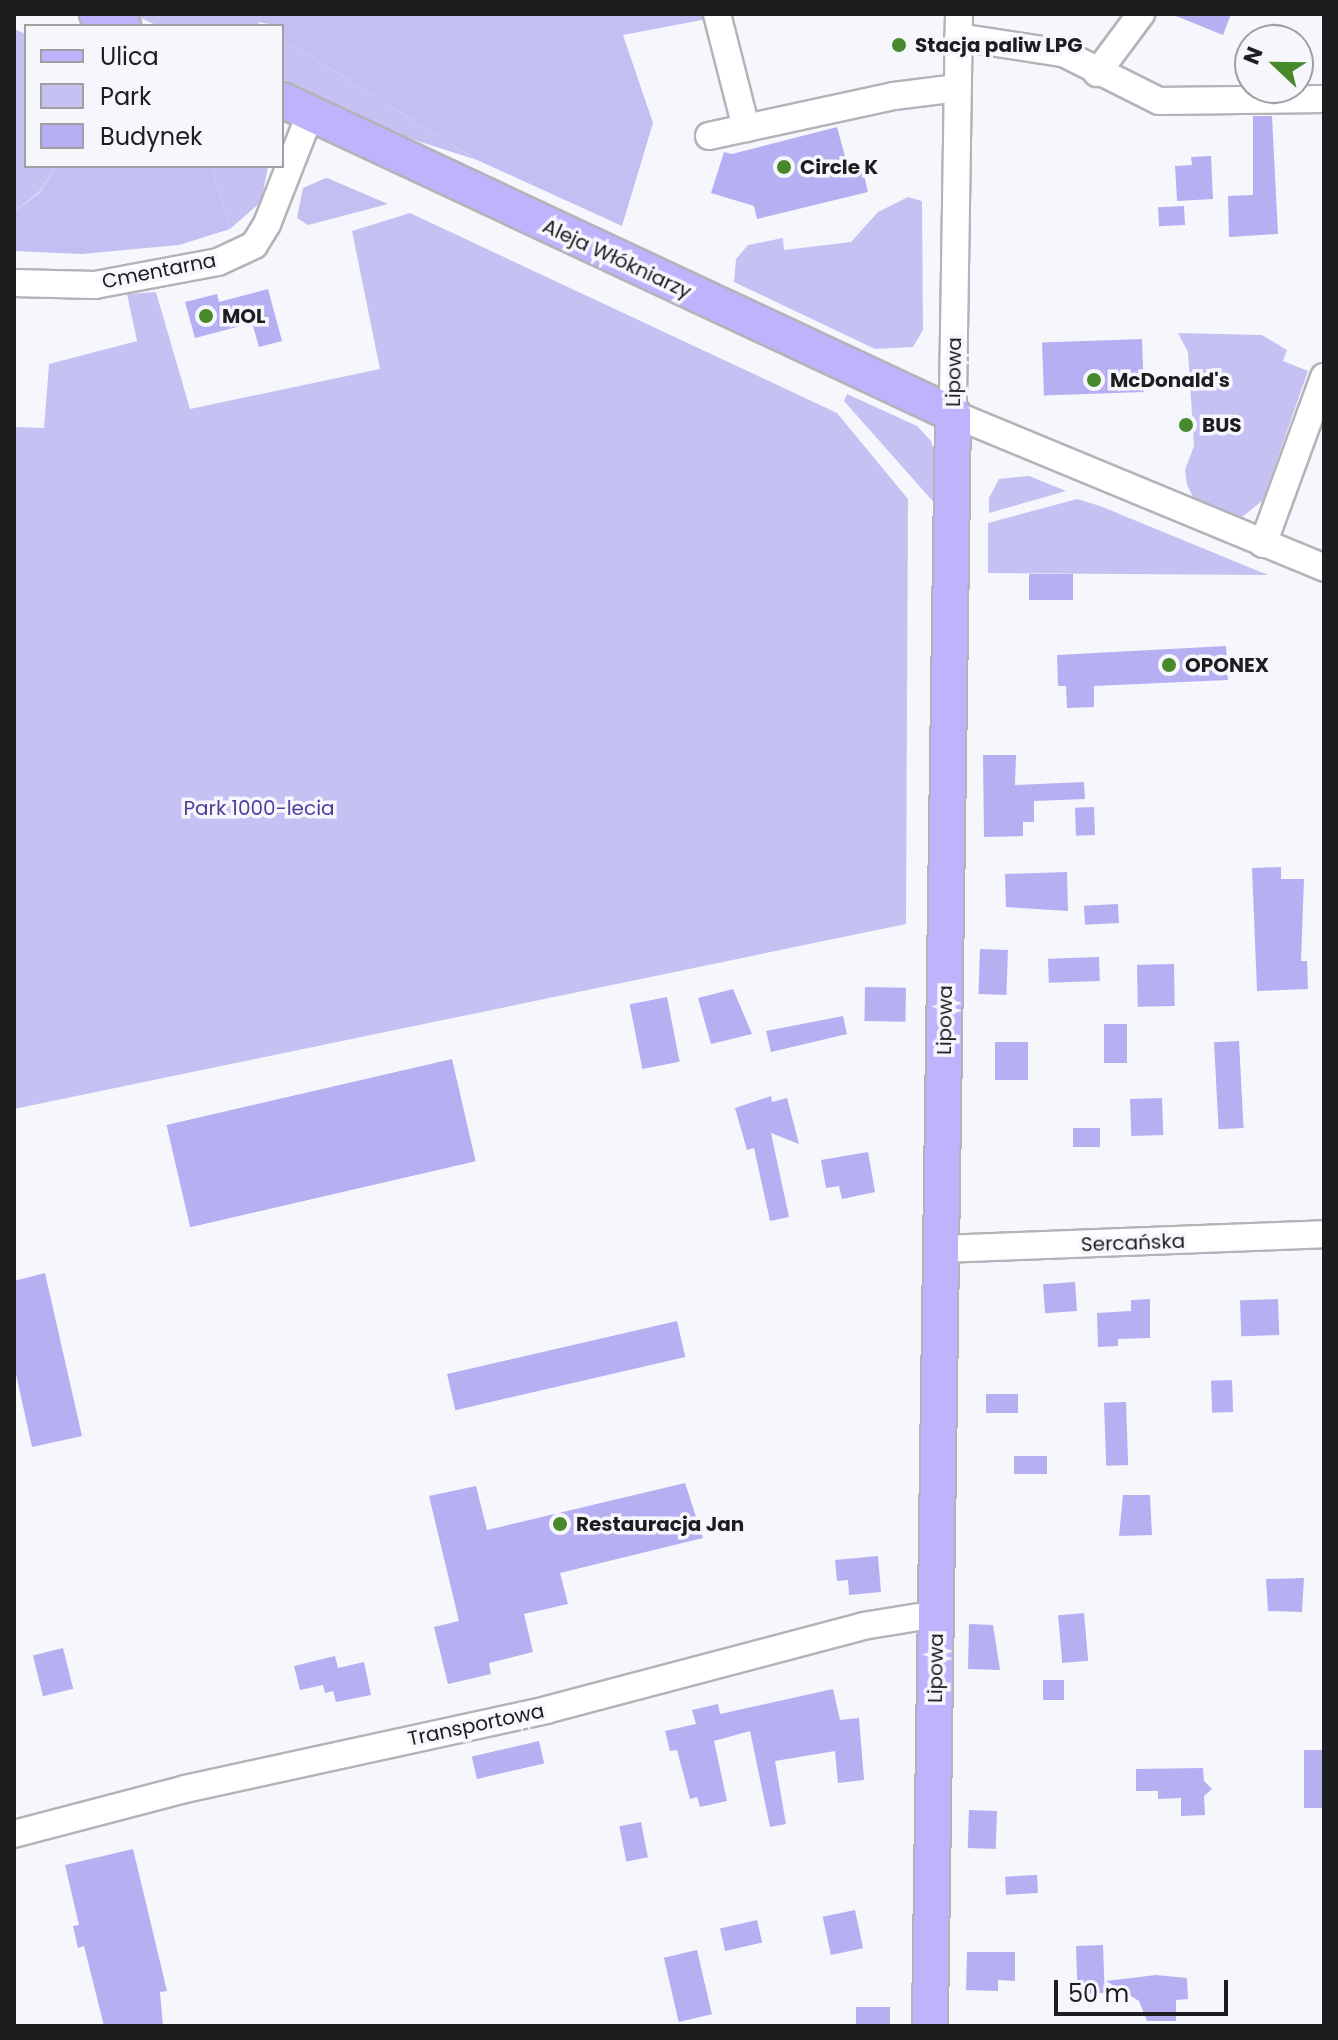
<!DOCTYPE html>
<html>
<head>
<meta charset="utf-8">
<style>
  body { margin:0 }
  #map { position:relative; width:1338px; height:2040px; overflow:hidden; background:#f6f6fd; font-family:Poppins,sans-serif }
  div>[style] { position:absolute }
  .green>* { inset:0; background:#c5c2f3 }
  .forest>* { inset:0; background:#c3bff2 }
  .building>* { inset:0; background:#b6b0f3; transform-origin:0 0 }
  .roads { filter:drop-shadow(2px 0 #b3b3b9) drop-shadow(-2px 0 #b3b3b9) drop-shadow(0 2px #b3b3b9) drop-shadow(0 -2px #b3b3b9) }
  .minor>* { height:26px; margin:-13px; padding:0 13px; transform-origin:13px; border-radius:13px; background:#fff }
  .major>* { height:34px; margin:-17px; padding:0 17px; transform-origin:17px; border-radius:17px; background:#bfb3fd }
  .dots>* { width:22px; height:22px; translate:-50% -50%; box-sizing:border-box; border:4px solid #f6f6fd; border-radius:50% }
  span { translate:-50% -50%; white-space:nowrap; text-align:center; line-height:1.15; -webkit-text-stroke:7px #f6f6fd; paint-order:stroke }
  .poi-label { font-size:20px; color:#1d1c1f; font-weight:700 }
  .left { translate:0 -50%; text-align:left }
  .street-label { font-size:20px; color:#1d1c1f }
  .park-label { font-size:20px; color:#4f3d9b }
  .frame { position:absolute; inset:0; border:16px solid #1d1c1f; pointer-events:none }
  .legend { position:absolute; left:24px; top:24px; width:260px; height:144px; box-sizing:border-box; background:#f6f6fd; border:2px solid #9f9fa4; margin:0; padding:10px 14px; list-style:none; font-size:24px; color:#1d1c1f }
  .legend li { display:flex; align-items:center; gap:16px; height:40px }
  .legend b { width:40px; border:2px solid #9f9fa4 }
  .north { position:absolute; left:1234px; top:24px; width:80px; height:80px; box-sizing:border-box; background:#f6f6fd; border:2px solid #9f9fa4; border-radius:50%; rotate:292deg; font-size:22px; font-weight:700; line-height:32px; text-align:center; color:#1d1c1f }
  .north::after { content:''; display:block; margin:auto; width:28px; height:36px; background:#47892b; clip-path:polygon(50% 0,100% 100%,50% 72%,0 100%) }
  .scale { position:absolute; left:1054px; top:1980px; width:174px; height:36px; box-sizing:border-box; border:4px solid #1d1c1f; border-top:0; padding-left:10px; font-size:24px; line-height:28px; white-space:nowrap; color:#1d1c1f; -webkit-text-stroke:6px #f6f6fd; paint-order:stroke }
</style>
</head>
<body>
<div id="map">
  <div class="green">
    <i style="clip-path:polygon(132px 14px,262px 14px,257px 22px,263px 26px,158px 26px)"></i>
    <i style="clip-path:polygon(14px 29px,26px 34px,26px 166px,57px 166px,39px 192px,14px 212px)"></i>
    <i style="clip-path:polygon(282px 38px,477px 160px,383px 130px,282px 83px)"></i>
    <i style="clip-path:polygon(211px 166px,268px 167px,261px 202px,230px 229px)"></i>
    <i style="clip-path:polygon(908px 197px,922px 201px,923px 330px,913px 347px,875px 349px,734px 282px,736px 259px,748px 245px,783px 238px,784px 250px,851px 242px,878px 212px)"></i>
    <i style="clip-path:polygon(410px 213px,837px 413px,908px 499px,906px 924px,14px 1109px,14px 427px,44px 428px,49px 364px,137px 341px,127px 294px,156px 292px,190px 409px,380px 369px,352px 231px)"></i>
    <i style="clip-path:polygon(1178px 333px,1262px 335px,1287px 350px,1283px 361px,1308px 371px,1263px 500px,1241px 518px,1194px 499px,1187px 485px,1185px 470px,1194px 446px,1188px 352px)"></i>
    <i style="clip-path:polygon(847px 394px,917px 426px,931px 441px,937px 460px,937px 506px,844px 401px)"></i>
    <i style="clip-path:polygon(1029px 476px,1066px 491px,989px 513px,989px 498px,999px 479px)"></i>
    <i style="clip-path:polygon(1077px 499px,1100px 506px,1268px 575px,988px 573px,988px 523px)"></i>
  </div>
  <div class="forest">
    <i style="clip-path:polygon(262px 14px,706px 14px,707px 19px,623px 35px,653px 123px,622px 226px,477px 160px,282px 38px,282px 26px,257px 22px)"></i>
    <i style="clip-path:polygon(57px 166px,211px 166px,230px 229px,179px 245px,82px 254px,14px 251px,14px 212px,39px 193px)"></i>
    <i style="clip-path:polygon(326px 178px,327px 178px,388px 204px,308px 225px,297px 218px,303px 188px)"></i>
  </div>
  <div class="building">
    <i style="clip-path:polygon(1171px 14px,1231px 14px,1223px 35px)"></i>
    <i style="clip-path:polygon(1253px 116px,1272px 116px,1278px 234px,1229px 237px,1228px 196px,1253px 195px)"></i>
    <i style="clip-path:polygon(837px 127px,849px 171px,862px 167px,868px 192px,757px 219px,754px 206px,711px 193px,724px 152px,732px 154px)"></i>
    <i style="clip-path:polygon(1211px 156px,1213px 199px,1177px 201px,1175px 166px,1192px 165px,1191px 157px)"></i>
    <i style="left:1184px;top:206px;width:19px;height:26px;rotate:87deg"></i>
    <i style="clip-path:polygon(268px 289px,282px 341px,259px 347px,252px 323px,195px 338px,185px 302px,217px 294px,219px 302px)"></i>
    <i style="left:1142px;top:339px;width:53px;height:100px;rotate:88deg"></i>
    <i style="left:1029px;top:574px;width:44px;height:26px"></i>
    <i style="clip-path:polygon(1226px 646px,1228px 680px,1094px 686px,1094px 707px,1067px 708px,1066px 686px,1058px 686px,1057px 655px)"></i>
    <i style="clip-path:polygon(983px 755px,1016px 755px,1015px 785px,1084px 782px,1085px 799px,1034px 801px,1034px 822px,1023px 822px,1023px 836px,984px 837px)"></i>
    <i style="left:1094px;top:807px;width:28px;height:19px;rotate:88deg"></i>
    <i style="clip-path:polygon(1281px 867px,1281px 879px,1304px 879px,1301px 961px,1307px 961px,1308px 989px,1257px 991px,1252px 868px)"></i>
    <i style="clip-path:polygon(1067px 872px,1068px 911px,1006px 907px,1005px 874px)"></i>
    <i style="left:1118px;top:904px;width:19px;height:34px;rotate:87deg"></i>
    <i style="left:980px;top:949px;width:28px;height:45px;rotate:2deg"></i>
    <i style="left:1099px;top:957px;width:24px;height:51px;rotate:88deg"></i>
    <i style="left:1174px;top:964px;width:42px;height:37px;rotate:89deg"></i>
    <i style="left:865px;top:987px;width:41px;height:34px;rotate:1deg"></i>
    <i style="clip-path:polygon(733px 989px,752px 1034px,711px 1044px,698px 998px)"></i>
    <i style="left:667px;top:997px;width:66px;height:38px;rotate:79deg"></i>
    <i style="clip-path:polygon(843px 1016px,847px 1034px,771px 1052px,766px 1031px)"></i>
    <i style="left:1104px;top:1024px;width:23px;height:39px"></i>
    <i style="left:1239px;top:1041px;width:87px;height:25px;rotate:87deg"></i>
    <i style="left:1028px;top:1042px;width:38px;height:33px;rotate:90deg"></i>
    <i style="left:452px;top:1059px;width:105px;height:293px;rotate:77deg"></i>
    <i style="clip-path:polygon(771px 1096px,772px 1102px,787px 1098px,799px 1144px,771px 1133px,789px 1217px,770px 1221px,754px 1148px,747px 1150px,735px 1108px)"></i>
    <i style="left:1162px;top:1098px;width:37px;height:32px;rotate:88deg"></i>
    <i style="left:1073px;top:1128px;width:27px;height:19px"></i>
    <i style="clip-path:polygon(868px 1152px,875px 1192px,842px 1199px,839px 1186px,826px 1188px,821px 1160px)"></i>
    <i style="clip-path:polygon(45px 1273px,82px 1436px,32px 1447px,14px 1365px,14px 1281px)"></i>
    <i style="left:1075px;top:1282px;width:29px;height:32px;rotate:86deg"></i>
    <i style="clip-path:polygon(1150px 1299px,1150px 1338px,1118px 1339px,1118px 1346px,1098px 1347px,1097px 1313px,1131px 1311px,1131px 1300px)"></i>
    <i style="left:1278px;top:1299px;width:36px;height:38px;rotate:88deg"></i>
    <i style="left:677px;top:1321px;width:37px;height:236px;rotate:77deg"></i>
    <i style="left:1232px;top:1380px;width:32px;height:21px;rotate:88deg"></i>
    <i style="left:986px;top:1394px;width:32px;height:19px"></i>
    <i style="left:1126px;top:1402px;width:63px;height:22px;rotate:88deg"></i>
    <i style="left:1047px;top:1456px;width:18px;height:33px;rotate:90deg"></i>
    <i style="clip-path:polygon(685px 1483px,703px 1538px,560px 1573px,568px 1604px,524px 1614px,533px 1652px,489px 1663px,491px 1674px,448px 1684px,434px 1627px,459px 1621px,429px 1496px,476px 1486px,487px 1530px)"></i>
    <i style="clip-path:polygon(1123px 1495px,1150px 1495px,1152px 1535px,1119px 1536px)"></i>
    <i style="clip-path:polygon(878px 1556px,881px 1592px,849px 1595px,848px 1580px,837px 1581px,835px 1560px)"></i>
    <i style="clip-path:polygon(1304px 1578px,1302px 1612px,1268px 1611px,1266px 1579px)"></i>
    <i style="left:1084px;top:1613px;width:48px;height:26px;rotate:85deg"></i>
    <i style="clip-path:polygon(969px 1624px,993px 1625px,1000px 1670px,968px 1669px)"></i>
    <i style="left:63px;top:1648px;width:42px;height:31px;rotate:76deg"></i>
    <i style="clip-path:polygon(335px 1656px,338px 1668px,364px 1662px,371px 1695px,336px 1702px,333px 1691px,325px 1693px,323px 1685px,300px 1690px,294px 1666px)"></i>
    <i style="left:1043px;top:1680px;width:21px;height:20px"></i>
    <i style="clip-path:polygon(833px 1689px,840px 1720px,859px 1718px,864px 1780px,838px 1783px,835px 1751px,775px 1761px,786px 1824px,770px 1827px,750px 1731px,714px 1741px,727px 1801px,700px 1807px,697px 1797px,690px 1799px,677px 1750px,670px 1751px,665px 1731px,696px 1724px,692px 1710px,718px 1704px,720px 1714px)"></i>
    <i style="left:539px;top:1741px;width:23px;height:69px;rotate:77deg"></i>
    <i style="left:1324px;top:1750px;width:58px;height:20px;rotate:90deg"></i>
    <i style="clip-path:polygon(1203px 1768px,1204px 1781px,1212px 1789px,1204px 1796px,1205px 1815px,1181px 1816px,1181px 1798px,1158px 1799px,1158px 1791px,1136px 1791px,1136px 1769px)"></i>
    <i style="left:997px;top:1811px;width:38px;height:28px;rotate:92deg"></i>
    <i style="left:641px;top:1822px;width:36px;height:22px;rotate:79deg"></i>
    <i style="clip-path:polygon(133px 1849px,167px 1991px,160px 1992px,163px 2026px,104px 2026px,84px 1946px,78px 1948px,73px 1926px,79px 1925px,65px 1865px)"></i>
    <i style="left:1037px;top:1875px;width:18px;height:32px;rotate:87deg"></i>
    <i style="left:855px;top:1910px;width:39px;height:33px;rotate:78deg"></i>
    <i style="left:757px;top:1920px;width:23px;height:38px;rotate:77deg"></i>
    <i style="left:1103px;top:1945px;width:48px;height:27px;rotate:88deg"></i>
    <i style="left:697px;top:1950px;width:66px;height:34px;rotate:77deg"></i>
    <i style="clip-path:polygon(967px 1952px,1015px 1952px,1015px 1981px,998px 1980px,998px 1991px,966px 1990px)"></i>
    <i style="clip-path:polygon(1156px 1975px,1187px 1978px,1188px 1999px,1176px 2000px,1176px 2021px,1147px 2021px,1139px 2001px,1106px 1981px)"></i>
    <i style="left:856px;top:2007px;width:34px;height:19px"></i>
  </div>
  <div class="roads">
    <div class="minor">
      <i style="left:717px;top:14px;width:118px;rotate:75.7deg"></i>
      <i style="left:959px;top:14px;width:400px;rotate:90.9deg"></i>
      <i style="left:953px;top:414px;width:402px;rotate:22.5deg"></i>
      <i style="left:958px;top:37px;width:106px;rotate:8.7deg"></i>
      <i style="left:1063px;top:53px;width:107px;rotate:26.6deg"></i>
      <i style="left:1159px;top:101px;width:165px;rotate:-0.7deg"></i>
      <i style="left:1097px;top:73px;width:74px;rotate:-53.3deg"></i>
      <i style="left:709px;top:136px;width:189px;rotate:-12.2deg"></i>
      <i style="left:894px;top:96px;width:64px;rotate:-7.2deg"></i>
      <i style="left:14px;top:283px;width:81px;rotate:1.4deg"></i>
      <i style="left:95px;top:285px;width:125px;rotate:-10.6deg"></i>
      <i style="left:218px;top:262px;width:40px;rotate:-25deg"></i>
      <i style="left:254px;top:245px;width:25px;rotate:-58deg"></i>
      <i style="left:267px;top:224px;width:118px;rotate:-68.6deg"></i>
      <i style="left:1263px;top:544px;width:178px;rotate:-69.9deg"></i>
      <i style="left:942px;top:1249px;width:382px;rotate:-2.2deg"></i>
      <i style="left:14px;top:1834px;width:177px;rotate:-14.7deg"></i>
      <i style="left:185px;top:1789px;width:370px;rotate:-12.3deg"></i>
      <i style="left:546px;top:1710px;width:328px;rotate:-14.8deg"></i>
      <i style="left:863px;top:1626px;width:75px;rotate:-9.2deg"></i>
    </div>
    <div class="major">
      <i style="left:97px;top:14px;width:29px;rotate:25deg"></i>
      <i style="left:282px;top:100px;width:741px;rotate:25.08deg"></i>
      <i style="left:953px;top:414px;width:1612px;rotate:90.82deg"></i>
    </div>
  </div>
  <div class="dots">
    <i style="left:899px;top:45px;background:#47892b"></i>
    <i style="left:784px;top:167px;background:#47892b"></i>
    <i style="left:206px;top:316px;background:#47892b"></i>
    <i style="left:1094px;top:380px;background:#47892b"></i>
    <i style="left:1186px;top:425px;background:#47892b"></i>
    <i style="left:1169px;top:665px;background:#47892b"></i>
    <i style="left:560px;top:1524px;background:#47892b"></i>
  </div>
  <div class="poi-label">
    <span class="left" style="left:915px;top:45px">Stacja paliw LPG</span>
    <span class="left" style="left:800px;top:167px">Circle K</span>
    <span class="left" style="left:222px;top:316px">MOL</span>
    <span class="left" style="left:1110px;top:380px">McDonald's</span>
    <span class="left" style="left:1202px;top:425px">BUS</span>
    <span class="left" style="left:1185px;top:665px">OPONEX</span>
    <span class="left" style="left:576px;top:1524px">Restauracja Jan</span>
  </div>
  <div class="street-label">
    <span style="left:617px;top:259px;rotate:25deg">Aleja Włókniarzy</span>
    <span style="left:159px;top:271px;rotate:-11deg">Cmentarna</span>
    <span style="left:954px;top:372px;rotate:-89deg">Lipowa</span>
    <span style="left:945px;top:1020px;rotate:-89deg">Lipowa</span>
    <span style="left:1133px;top:1243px;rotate:-2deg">Sercańska</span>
    <span style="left:936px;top:1668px;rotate:-89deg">Lipowa</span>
    <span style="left:476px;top:1725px;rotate:-12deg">Transportowa</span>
  </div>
  <div class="park-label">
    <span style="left:259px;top:808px">Park 1000-lecia</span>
  </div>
  <div class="frame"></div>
  <ul class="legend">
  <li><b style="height:10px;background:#bfb3fd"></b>Ulica</li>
  <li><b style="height:22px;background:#c5c2f3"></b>Park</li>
  <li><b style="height:22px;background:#b6b0f3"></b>Budynek</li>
  </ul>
  <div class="north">N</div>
  <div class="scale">50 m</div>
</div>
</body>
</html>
